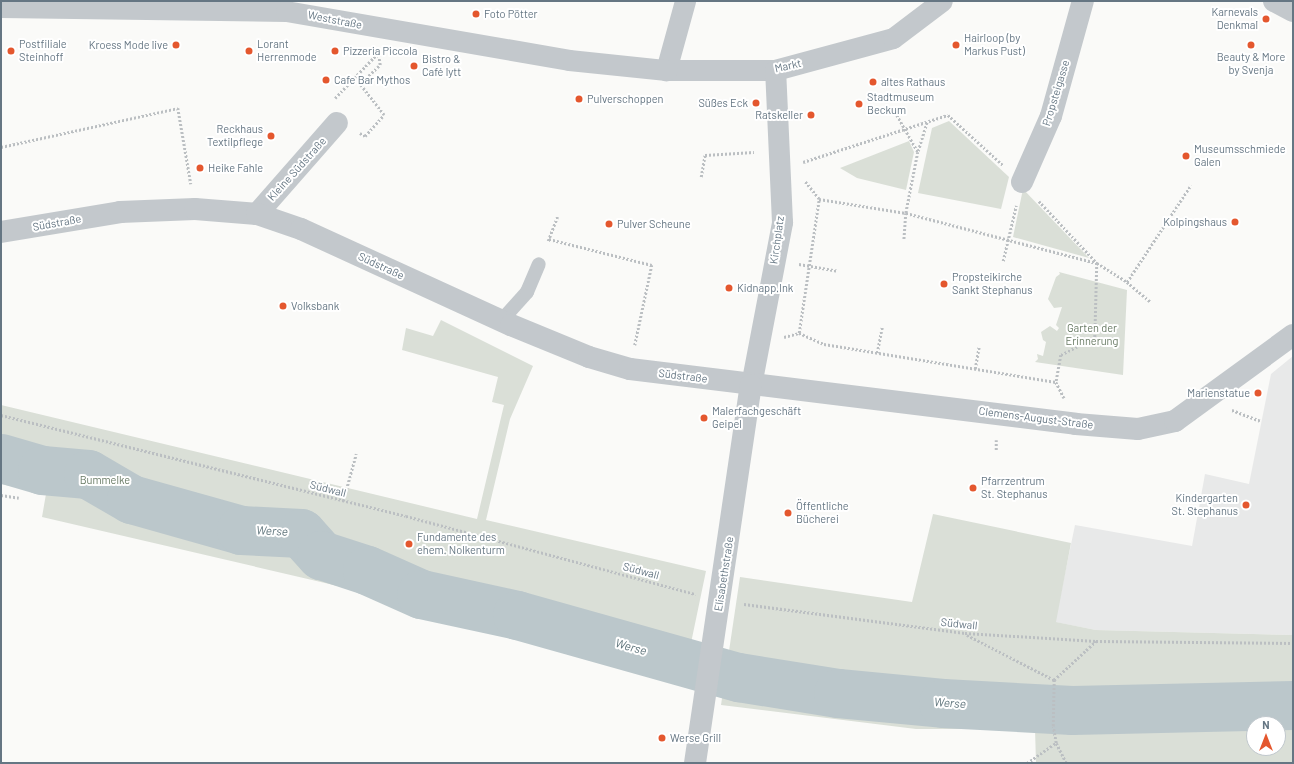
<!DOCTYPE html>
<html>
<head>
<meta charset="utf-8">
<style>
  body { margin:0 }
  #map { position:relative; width:1294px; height:764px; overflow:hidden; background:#fafaf8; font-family:Barlow,sans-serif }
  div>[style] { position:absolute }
  .built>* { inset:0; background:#e8e9e9 }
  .green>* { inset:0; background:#dadfd7 }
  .river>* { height:49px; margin:-24.5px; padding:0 24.5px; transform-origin:24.5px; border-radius:24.5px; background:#bbc7cb }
  .path>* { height:2.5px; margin-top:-1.25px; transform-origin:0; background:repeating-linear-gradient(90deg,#bbbfc2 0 2px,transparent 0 4px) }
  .service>* { height:14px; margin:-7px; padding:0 7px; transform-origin:7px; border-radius:7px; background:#c3c8cc }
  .pedestrian>* { height:21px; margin:-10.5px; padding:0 10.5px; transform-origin:10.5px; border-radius:10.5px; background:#c3c8cc }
  .minor>* { height:22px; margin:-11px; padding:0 11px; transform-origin:11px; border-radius:11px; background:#c3c8cc }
  .dots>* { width:11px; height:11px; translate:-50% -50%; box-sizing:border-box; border:2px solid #fff; border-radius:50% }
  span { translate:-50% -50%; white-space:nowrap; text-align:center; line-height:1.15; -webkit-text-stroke:4px #fff; paint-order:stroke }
  .poi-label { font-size:11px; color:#657683 }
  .right { translate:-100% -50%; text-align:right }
  .left { translate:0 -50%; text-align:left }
  .street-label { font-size:11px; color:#657683 }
  .park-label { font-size:11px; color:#687a64 }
  .water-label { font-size:12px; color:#60757c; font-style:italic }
  .frame { position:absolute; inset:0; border:2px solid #657683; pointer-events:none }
  .north { position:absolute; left:1246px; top:716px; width:40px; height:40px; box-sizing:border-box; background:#fff; border:1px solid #c1c8cd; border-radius:50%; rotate:0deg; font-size:11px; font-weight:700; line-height:16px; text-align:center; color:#657683 }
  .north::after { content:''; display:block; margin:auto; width:14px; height:18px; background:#e4572e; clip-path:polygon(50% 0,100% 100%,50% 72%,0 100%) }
</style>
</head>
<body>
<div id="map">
  <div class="built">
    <i style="clip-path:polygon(1293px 356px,1293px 635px,1096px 630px,1055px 622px,1075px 525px,1192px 546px,1205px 474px,1249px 484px,1271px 374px)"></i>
  </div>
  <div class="green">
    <i style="clip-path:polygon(949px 121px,1009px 177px,1001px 209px,918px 193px,932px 128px)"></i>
    <i style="clip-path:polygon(909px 141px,914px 152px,906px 190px,857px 178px,840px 168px)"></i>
    <i style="clip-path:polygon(1023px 189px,1089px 258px,1013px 237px)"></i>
    <i style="clip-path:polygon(1059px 272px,1127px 290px,1123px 375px,1035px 362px,1038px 359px,1037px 354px,1043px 356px,1046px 342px,1043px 340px,1041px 332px,1050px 326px,1057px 331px,1059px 328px,1056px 325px,1062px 307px,1054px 308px,1048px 299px,1056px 277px,1060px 274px)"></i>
    <i style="clip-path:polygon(441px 320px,533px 366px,510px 419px,486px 520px,706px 571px,686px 667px,42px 517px,46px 494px,1px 484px,1px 405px,477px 519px,504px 405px,492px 402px,498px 377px,402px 350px,406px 328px,433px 336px)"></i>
    <i style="clip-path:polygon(evenodd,933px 514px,1071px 543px,1056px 622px,1096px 630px,1293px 635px,1293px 763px,1036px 763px,1035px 729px,916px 729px,721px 705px,740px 577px,912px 602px,933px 514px,1254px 724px,1278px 724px,1278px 748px,1254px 748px,1254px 724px)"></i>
  </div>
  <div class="river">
    <i style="left:1px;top:458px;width:43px;rotate:16.3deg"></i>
    <i style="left:42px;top:470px;width:46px;rotate:5deg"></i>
    <i style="left:88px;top:474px;width:50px;rotate:30.2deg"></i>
    <i style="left:131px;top:499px;width:114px;rotate:15.7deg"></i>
    <i style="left:241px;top:530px;width:60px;rotate:2.9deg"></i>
    <i style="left:301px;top:533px;width:30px;rotate:48deg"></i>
    <i style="left:321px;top:555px;width:48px;rotate:18.1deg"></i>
    <i style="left:367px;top:570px;width:59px;rotate:24deg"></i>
    <i style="left:421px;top:594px;width:98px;rotate:12.3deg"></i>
    <i style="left:517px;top:615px;width:230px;rotate:15.7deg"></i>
    <i style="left:738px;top:677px;width:101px;rotate:9.1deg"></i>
    <i style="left:838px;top:693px;width:105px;rotate:5.4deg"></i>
    <i style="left:943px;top:703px;width:129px;rotate:3.1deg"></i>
    <i style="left:1072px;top:710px;width:221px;rotate:-1.3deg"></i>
  </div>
  <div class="path">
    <i style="left:335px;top:98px;width:62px;rotate:-46.3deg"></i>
    <i style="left:897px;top:115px;width:43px;rotate:60.4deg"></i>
    <i style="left:918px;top:152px;width:62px;rotate:101.1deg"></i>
    <i style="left:906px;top:213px;width:27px;rotate:94deg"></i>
    <i style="left:360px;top:133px;width:6px;rotate:31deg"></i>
    <i style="left:365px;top:136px;width:28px;rotate:-48deg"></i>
    <i style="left:384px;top:115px;width:39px;rotate:-128deg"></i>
    <i style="left:360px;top:84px;width:28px;rotate:-44deg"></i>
    <i style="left:380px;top:65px;width:13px;rotate:-99deg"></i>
    <i style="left:1px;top:147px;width:181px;rotate:-12.4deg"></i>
    <i style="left:178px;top:108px;width:77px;rotate:80.3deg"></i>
    <i style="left:918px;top:151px;width:30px;rotate:-73deg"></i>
    <i style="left:803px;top:162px;width:152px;rotate:-18deg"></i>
    <i style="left:948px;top:115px;width:74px;rotate:42.3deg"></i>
    <i style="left:701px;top:177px;width:22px;rotate:-80deg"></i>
    <i style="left:705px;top:155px;width:49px;rotate:-3.5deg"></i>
    <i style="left:819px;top:199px;width:88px;rotate:9.1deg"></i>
    <i style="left:906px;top:213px;width:197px;rotate:14.7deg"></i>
    <i style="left:1097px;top:263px;width:75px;rotate:91.5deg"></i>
    <i style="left:1095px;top:338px;width:38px;rotate:153deg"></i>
    <i style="left:1061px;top:355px;width:27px;rotate:100deg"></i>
    <i style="left:1056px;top:382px;width:18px;rotate:63deg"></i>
    <i style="left:1039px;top:201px;width:85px;rotate:46.9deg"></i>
    <i style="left:1097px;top:263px;width:36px;rotate:32deg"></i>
    <i style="left:1127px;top:282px;width:31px;rotate:40deg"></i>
    <i style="left:549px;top:239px;width:106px;rotate:14.2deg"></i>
    <i style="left:652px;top:265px;width:82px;rotate:102deg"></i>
    <i style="left:548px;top:241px;width:26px;rotate:-69deg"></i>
    <i style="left:1003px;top:261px;width:57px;rotate:-76.7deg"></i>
    <i style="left:799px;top:264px;width:39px;rotate:10deg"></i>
    <i style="left:1127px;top:282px;width:116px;rotate:-56.6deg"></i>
    <i style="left:799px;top:333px;width:135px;rotate:-81.5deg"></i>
    <i style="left:819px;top:199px;width:22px;rotate:-129deg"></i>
    <i style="left:784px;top:337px;width:16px;rotate:-15deg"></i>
    <i style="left:799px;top:333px;width:27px;rotate:24deg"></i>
    <i style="left:824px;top:344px;width:235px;rotate:9.3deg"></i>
    <i style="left:877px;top:353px;width:26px;rotate:-79deg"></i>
    <i style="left:975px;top:369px;width:22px;rotate:-80deg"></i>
    <i style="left:1232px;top:410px;width:30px;rotate:21deg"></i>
    <i style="left:1px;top:415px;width:417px;rotate:14deg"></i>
    <i style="left:406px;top:516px;width:300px;rotate:15.1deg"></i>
    <i style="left:996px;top:450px;width:10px;rotate:-90deg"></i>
    <i style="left:1px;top:495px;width:18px;rotate:9deg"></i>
    <i style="left:343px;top:501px;width:49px;rotate:-74.5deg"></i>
    <i style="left:744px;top:604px;width:223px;rotate:7.5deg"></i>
    <i style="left:965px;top:633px;width:131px;rotate:3.5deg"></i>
    <i style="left:1096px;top:641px;width:197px;rotate:0.6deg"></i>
    <i style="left:967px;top:635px;width:98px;rotate:27.3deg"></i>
    <i style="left:1027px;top:763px;width:35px;rotate:-35deg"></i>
    <i style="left:1066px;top:763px;width:22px;rotate:-117deg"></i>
    <i style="left:1056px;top:743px;width:17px;rotate:-100deg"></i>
    <i style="left:1053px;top:726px;width:46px;rotate:-88.8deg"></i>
    <i style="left:1054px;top:680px;width:57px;rotate:-42.9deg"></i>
  </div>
  <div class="service">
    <i style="left:501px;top:321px;width:39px;rotate:-48deg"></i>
    <i style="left:527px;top:292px;width:30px;rotate:-67deg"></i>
  </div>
  <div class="pedestrian">
    <i style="left:685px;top:1px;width:72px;rotate:105.4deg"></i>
    <i style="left:666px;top:70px;width:109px"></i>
    <i style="left:775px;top:70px;width:122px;rotate:-15.2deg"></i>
    <i style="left:893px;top:38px;width:61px;rotate:-37.1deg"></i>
    <i style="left:1px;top:7px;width:285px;rotate:0.8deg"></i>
    <i style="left:286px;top:11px;width:287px;rotate:9.8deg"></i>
    <i style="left:569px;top:60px;width:98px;rotate:5.9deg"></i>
    <i style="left:751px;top:385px;width:166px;rotate:-79.2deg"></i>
    <i style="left:782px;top:222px;width:152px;rotate:-92.6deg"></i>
  </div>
  <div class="minor">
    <i style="left:1274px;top:1px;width:21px;rotate:28deg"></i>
    <i style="left:1022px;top:182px;width:72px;rotate:-66.3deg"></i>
    <i style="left:1051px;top:116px;width:119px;rotate:-74.5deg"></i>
    <i style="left:257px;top:214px;width:121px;rotate:-48.7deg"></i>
    <i style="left:1px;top:232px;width:121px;rotate:-9.5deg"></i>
    <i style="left:120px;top:212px;width:75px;rotate:-2.3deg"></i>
    <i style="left:195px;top:209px;width:62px;rotate:4.6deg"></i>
    <i style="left:257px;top:214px;width:46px;rotate:18.8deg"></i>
    <i style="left:301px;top:229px;width:231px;rotate:24.6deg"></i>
    <i style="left:511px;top:325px;width:84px;rotate:22.3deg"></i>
    <i style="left:589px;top:357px;width:43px;rotate:16.3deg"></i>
    <i style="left:630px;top:369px;width:449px;rotate:7deg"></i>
    <i style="left:1076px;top:424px;width:62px;rotate:4.6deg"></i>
    <i style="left:1138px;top:429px;width:38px;rotate:-12deg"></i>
    <i style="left:1175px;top:421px;width:146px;rotate:-36.1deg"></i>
    <i style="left:695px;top:763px;width:382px;rotate:-81.6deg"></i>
  </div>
  <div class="dots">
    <i style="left:476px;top:14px;background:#e4572e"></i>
    <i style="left:1266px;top:19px;background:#e4572e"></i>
    <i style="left:176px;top:45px;background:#e4572e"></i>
    <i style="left:956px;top:45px;background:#e4572e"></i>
    <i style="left:1251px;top:45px;background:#e4572e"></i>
    <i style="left:11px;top:51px;background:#e4572e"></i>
    <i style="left:249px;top:51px;background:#e4572e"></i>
    <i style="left:335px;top:51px;background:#e4572e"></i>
    <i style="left:414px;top:66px;background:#e4572e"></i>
    <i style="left:326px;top:80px;background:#e4572e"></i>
    <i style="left:873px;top:82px;background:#e4572e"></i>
    <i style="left:579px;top:99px;background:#e4572e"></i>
    <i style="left:756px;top:103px;background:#e4572e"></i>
    <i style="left:859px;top:104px;background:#e4572e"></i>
    <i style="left:811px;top:115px;background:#e4572e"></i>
    <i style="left:271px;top:136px;background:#e4572e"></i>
    <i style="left:1186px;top:156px;background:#e4572e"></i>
    <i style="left:200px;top:168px;background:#e4572e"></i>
    <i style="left:1235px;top:222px;background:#e4572e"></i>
    <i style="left:609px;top:224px;background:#e4572e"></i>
    <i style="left:944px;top:284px;background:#e4572e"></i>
    <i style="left:729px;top:288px;background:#e4572e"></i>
    <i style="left:283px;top:306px;background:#e4572e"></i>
    <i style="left:1258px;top:393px;background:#e4572e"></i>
    <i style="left:704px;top:418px;background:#e4572e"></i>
    <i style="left:973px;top:488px;background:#e4572e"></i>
    <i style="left:1246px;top:505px;background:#e4572e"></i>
    <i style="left:788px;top:513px;background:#e4572e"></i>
    <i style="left:409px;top:544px;background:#e4572e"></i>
    <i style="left:662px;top:738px;background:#e4572e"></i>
  </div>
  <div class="poi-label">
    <span class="right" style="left:1258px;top:19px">Karnevals<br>Denkmal</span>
    <span class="left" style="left:484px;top:14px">Foto Pötter</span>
    <span class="left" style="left:964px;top:45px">Hairloop (by<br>Markus Pust)</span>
    <span class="left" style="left:19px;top:51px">Postfiliale<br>Steinhoff</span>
    <span class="right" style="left:168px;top:45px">Kroess Mode live</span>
    <span class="left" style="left:257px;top:51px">Lorant<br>Herrenmode</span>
    <span class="left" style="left:343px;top:51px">Pizzeria Piccola</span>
    <span style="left:1251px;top:64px">Beauty &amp; More<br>by Svenja</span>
    <span class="left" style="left:422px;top:66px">Bistro &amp;<br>Café lytt</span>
    <span class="left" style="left:334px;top:80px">Cafe Bar Mythos</span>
    <span class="left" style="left:881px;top:82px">altes Rathaus</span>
    <span class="left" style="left:867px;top:104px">Stadtmuseum<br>Beckum</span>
    <span class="left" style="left:587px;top:99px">Pulverschoppen</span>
    <span class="right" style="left:748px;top:103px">Süßes Eck</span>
    <span class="right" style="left:803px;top:115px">Ratskeller</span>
    <span class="right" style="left:263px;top:136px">Reckhaus<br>Textilpflege</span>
    <span class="left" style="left:1194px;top:156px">Museumsschmiede<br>Galen</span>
    <span class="left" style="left:208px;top:168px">Heike Fahle</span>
    <span class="right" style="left:1227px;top:222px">Kolpingshaus</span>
    <span class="left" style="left:617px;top:224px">Pulver Scheune</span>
    <span class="left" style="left:952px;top:284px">Propsteikirche<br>Sankt Stephanus</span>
    <span class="left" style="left:737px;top:288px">Kidnapp.Ink</span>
    <span class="left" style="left:291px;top:306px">Volksbank</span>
    <span class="right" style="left:1250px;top:393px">Marienstatue</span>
    <span class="left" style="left:712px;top:418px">Malerfachgeschäft<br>Geipel</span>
    <span class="left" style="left:981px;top:488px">Pfarrzentrum<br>St. Stephanus</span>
    <span class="right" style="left:1238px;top:505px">Kindergarten<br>St. Stephanus</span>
    <span class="left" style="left:796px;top:513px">Öffentliche<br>Bücherei</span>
    <span class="left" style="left:417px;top:544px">Fundamente des<br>ehem. Nolkenturm</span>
    <span class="left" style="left:670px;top:738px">Werse Grill</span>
  </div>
  <div class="street-label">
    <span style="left:335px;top:20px;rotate:11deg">Weststraße</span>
    <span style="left:788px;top:66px;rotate:-13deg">Markt</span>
    <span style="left:1056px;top:93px;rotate:-73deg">Propsteigasse</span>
    <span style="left:297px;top:169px;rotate:-48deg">Kleine Südstraße</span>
    <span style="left:57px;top:223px;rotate:-10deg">Südstraße</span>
    <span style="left:777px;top:240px;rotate:-82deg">Kirchplatz</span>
    <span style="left:381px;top:266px;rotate:25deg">Südstraße</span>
    <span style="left:683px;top:376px;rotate:7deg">Südstraße</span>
    <span style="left:1036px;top:418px;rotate:7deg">Clemens-August-Straße</span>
    <span style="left:328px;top:489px;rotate:14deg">Südwall</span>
    <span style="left:641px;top:571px;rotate:15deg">Südwall</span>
    <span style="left:724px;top:574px;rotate:-81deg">Elisabethstraße</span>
    <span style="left:959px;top:624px;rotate:6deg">Südwall</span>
  </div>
  <div class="park-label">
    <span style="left:1092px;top:335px">Garten der<br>Erinnerung</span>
    <span style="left:105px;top:480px">Bummelke</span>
  </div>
  <div class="water-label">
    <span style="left:272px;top:531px;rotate:3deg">Werse</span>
    <span style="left:631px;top:647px;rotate:16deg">Werse</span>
    <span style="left:950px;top:703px;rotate:4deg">Werse</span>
  </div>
  <div class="frame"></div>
  <div class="north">N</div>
</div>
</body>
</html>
